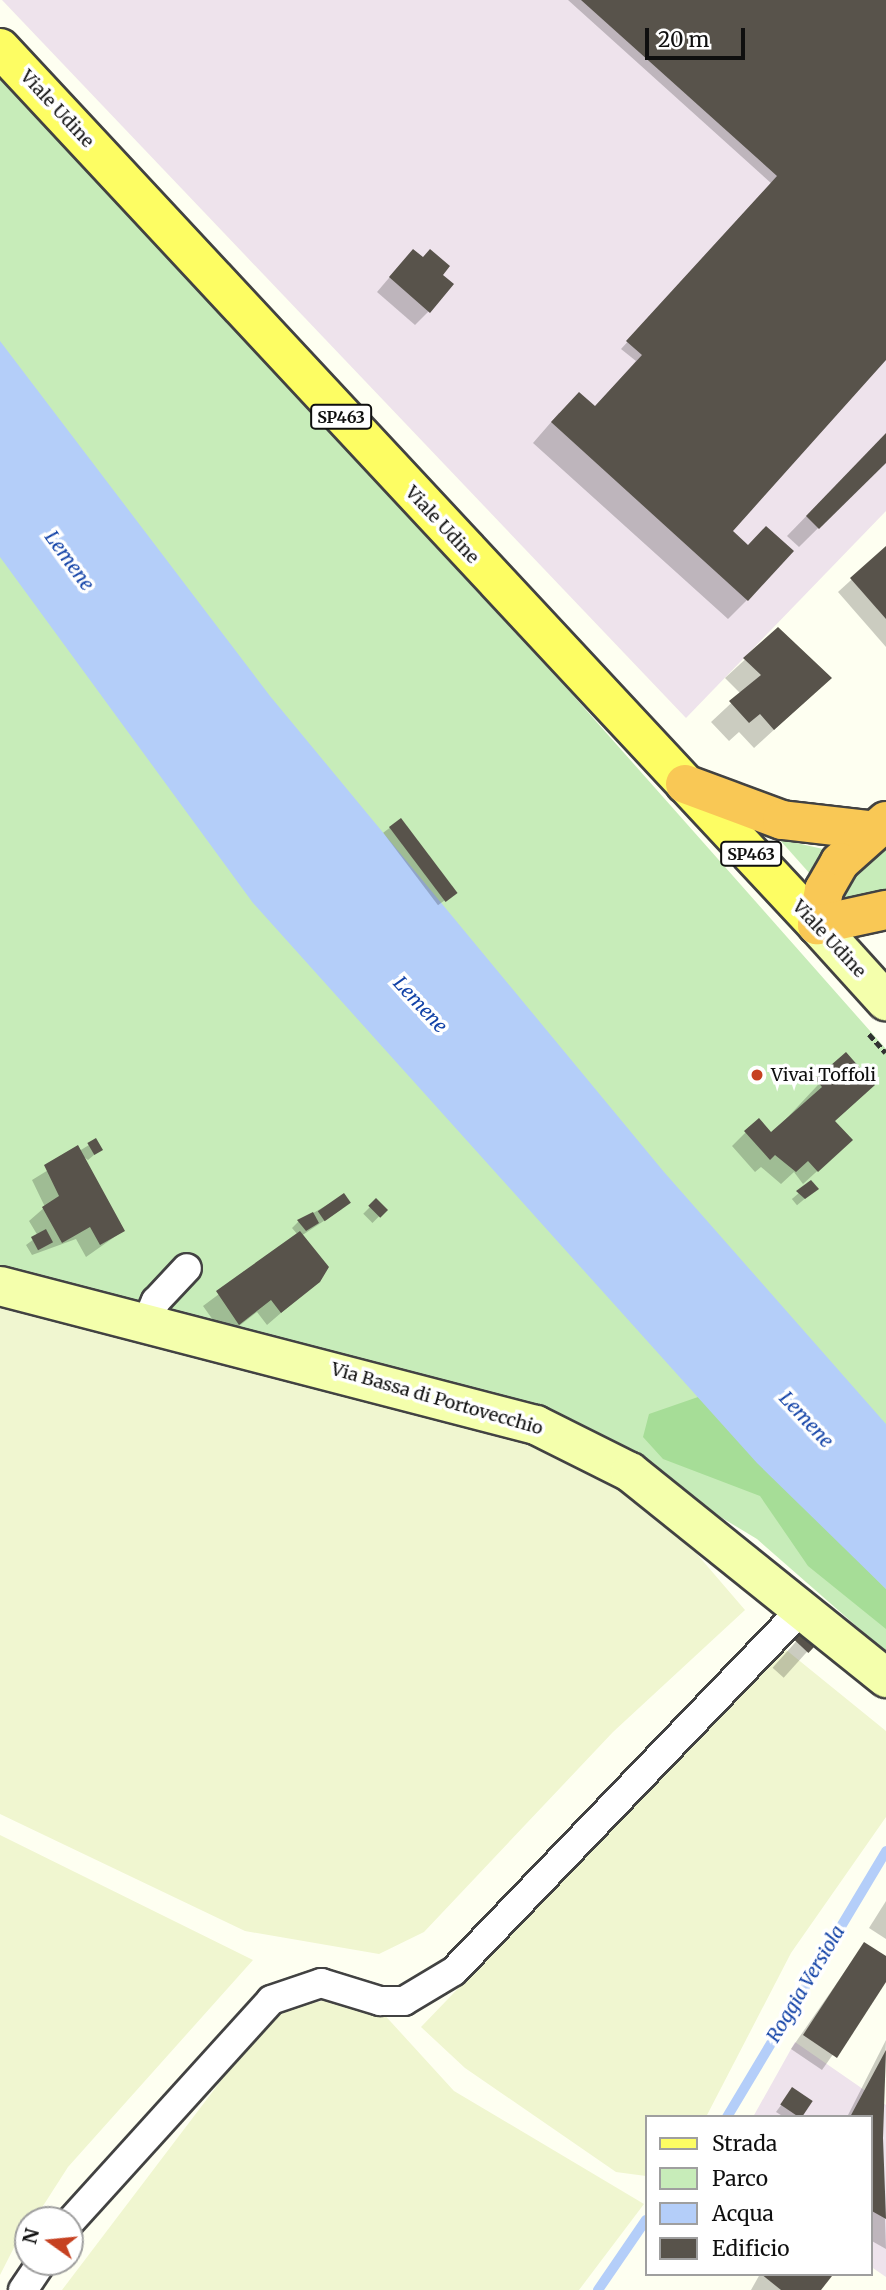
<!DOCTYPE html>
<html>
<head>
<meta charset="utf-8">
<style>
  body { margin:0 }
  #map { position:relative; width:886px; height:2290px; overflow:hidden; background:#fefff1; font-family:Merriweather,serif }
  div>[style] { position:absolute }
  .industrial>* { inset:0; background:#eee3ec }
  .farmland>* { inset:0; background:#f0f6d0 }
  .green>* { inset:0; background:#c7ecb9 }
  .forest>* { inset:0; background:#a6dd97 }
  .water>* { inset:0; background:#b4cef9 }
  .shadow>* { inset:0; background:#0003; transform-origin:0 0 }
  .stream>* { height:10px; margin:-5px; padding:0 5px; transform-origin:5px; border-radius:5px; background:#b4cef9 }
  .building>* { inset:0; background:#58534b; transform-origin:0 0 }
  .path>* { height:4.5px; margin-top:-2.25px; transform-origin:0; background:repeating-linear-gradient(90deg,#313131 0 7px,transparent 0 10.5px) }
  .roads { filter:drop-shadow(2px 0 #424242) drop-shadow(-2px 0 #424242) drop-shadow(0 2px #424242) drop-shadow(0 -2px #424242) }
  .street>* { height:28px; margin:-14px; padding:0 14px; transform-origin:14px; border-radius:14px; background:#fff }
  .secondary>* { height:38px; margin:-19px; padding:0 19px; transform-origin:19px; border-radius:19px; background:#f4ffac }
  .primary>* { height:38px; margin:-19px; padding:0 19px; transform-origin:19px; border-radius:19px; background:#fdfd63 }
  .highway>* { height:38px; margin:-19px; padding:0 19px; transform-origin:19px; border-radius:19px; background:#f9c855 }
  .dots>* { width:19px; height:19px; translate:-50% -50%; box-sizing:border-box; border:4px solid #fff; border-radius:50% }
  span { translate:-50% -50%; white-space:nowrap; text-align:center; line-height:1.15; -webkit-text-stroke:7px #fff; paint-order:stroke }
  .shield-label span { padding:2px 5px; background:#fff; border:2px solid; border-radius:5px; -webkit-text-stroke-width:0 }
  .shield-label { font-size:16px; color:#0f0f0f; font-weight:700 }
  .street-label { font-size:18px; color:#0f0f0f }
  .poi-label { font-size:18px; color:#0f0f0f }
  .left { translate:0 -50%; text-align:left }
  .water-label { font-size:19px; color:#1242a7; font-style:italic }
  .legend { position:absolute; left:645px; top:2115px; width:228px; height:161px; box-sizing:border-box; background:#fff; border:2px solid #9f9f9f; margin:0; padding:9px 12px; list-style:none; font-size:21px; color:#0f0f0f }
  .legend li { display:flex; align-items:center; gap:14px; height:35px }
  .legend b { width:35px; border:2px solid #9f9f9f }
  .north { position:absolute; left:14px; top:2206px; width:70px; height:70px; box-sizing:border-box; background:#fff; border:2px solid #9f9f9f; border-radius:50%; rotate:285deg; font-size:19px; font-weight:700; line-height:28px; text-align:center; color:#0f0f0f }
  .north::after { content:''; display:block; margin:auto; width:24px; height:32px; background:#c64121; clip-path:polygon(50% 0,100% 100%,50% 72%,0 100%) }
  .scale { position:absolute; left:645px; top:28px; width:100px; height:32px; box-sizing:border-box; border:4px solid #0f0f0f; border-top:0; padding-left:9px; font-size:21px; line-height:24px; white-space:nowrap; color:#0f0f0f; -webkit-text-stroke:5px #fff; paint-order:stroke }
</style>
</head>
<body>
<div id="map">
  <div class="industrial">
    <i style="clip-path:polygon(2px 0,886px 0,886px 511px,686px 718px)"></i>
    <i style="clip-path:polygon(795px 2042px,886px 2105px,886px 2277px,870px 2266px,870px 2117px,753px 2117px)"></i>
  </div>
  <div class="farmland">
    <i style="clip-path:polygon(0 1308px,529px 1442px,614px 1484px,696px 1553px,745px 1610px,613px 1732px,424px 1932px,379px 1954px,245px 1931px,0 1814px)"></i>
    <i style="clip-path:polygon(785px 1649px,886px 1731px,886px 1817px,791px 1953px,706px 2117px,646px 2117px,646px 2176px,616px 2172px,465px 2068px,421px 2027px)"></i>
    <i style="clip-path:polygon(0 1835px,253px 1960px,68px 2167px,34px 2220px,28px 2220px,0 2275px)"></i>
    <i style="clip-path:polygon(347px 1996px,380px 2010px,454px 2091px,644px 2204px,579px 2290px,62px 2290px,261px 2028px,292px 2007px)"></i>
  </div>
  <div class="green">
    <i style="clip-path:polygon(0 78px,571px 693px,886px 1049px,886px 1652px,757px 1539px,545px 1411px,414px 1372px,0 1269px)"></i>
    <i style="clip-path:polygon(779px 839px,823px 849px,811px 875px)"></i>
    <i style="clip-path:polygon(886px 842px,886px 892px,845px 911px,845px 891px,858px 866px)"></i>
  </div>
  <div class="forest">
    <i style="clip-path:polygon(698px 1397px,886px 1589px,886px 1629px,808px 1566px,760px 1496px,663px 1459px,643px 1437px,649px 1414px)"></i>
  </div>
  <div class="water">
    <i style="clip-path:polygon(0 341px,270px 696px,664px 1172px,886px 1424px,886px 1589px,757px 1463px,253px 903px,0 557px)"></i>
  </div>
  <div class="shadow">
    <i style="clip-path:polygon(568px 0,886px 0,886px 358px,731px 532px,747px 600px,728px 619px,533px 443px,559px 413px,594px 408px,636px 361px,621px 349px,772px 184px)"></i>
    <i style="clip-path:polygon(400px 265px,429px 311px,415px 325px,377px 292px)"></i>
    <i style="clip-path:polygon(886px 434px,886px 461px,799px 547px,787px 536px)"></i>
    <i style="clip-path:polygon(886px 548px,886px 647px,838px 592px)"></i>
    <i style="clip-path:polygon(778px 629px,810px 697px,754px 748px,739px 732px,729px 741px,711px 722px,741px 694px,725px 678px)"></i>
    <i style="left:400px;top:820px;width:91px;height:21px;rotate:53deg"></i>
    <i style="clip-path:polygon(846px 1055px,834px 1121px,837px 1153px,803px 1184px,794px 1172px,781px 1184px,761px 1167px,755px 1172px,732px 1146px,746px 1132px,771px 1135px)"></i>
    <i style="clip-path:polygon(89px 1145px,101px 1149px,88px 1160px,81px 1155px,123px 1231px,86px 1257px,76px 1239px,32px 1255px,26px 1245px,38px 1236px,29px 1221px,45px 1207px,32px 1180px)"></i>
    <i style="left:811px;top:1183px;width:8px;height:25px;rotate:50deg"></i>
    <i style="clip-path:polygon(344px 1195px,342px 1209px,301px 1236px,318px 1281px,267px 1325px,257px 1312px,225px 1337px,203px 1306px,298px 1235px,292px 1228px,298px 1222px)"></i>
    <i style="left:376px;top:1201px;width:13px;height:18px;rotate:45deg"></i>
    <i style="left:802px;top:1635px;width:15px;height:44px;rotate:42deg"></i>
    <i style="clip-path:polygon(886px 1901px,886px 1939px,869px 1928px)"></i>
    <i style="clip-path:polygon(864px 1944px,886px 1958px,886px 1979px,822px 2070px,791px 2049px)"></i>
    <i style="clip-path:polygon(886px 2040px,882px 2137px,886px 2249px,870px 2240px,870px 2117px,847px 2117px)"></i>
    <i style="clip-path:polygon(792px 2090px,811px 2101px,800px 2117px,784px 2117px,776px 2112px)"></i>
    <i style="clip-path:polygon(760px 2274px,827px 2274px,818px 2290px,751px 2290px)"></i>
  </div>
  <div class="stream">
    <i style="left:727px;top:2117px;width:310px;rotate:-59.1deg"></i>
    <i style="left:598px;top:2290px;width:85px;rotate:-55.6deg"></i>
  </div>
  <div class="building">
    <i style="clip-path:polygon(581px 0,886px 0,886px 360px,733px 531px,748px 545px,766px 526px,794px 551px,748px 601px,551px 422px,579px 392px,595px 406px,642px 355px,626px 341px,777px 176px)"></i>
    <i style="clip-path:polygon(413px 249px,423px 257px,430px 249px,450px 266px,443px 275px,454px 284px,430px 313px,389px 277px)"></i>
    <i style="clip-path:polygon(886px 433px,886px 463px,819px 529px,806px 516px)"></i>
    <i style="clip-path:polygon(886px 546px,886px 619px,850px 578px)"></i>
    <i style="clip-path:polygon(778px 627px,832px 678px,774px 730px,760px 714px,749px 723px,729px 701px,761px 675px,743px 658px)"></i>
    <i style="left:401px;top:818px;width:94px;height:15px;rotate:53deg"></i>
    <i style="clip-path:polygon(846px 1052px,875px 1085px,835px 1121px,853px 1140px,818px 1172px,808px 1161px,796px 1172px,775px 1155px,770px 1160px,744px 1131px,759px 1118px,771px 1132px,822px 1087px,815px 1079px)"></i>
    <i style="left:96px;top:1138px;width:14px;height:10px;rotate:60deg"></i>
    <i style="clip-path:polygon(78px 1145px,125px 1231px,100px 1245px,90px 1227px,62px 1243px,42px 1207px,59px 1196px,44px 1165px)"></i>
    <i style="clip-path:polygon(811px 1180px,819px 1189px,805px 1199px,796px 1191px)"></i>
    <i style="left:344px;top:1193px;width:12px;height:32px;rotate:55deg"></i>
    <i style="left:376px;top:1198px;width:17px;height:11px;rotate:45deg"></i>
    <i style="clip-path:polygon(313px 1212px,319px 1223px,306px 1231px,297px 1220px)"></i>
    <i style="left:46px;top:1229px;width:15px;height:17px;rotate:62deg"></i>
    <i style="clip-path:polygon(300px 1231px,329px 1267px,320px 1282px,281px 1313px,271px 1300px,239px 1325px,216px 1291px)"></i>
    <i style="left:802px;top:1632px;width:19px;height:11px;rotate:43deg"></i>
    <i style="clip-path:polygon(864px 1942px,886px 1956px,886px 1982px,837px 2058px,803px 2035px)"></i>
    <i style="clip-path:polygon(886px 2050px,883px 2138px,886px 2219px,870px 2210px,870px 2117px,850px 2117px)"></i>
    <i style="left:792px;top:2087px;width:25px;height:21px;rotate:34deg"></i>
    <i style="clip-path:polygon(761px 2274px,830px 2274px,832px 2276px,821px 2290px,781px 2290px)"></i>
  </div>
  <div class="path">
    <i style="left:869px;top:1034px;width:25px;rotate:48deg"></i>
  </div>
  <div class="roads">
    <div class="street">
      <i style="left:146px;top:1324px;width:25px;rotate:-67deg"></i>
      <i style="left:156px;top:1301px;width:45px;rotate:-46.8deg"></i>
      <i style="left:70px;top:2222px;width:299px;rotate:-47.8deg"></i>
      <i style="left:271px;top:2000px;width:53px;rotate:-18.8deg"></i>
      <i style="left:321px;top:1983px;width:62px;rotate:17deg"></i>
      <i style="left:380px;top:2001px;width:24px"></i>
      <i style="left:404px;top:2001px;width:58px;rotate:-31deg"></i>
      <i style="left:454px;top:1971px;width:501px;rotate:-46.13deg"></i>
      <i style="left:23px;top:2290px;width:34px;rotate:-56deg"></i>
    </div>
    <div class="secondary">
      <i style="left:817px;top:925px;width:103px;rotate:47.8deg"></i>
      <i style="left:0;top:1286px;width:554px;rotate:14.54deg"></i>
      <i style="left:536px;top:1425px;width:105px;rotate:26.6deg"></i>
      <i style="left:630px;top:1472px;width:329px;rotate:38.8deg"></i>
    </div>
    <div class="primary">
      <i style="left:0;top:48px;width:1199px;rotate:47.03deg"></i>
    </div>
    <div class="highway">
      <i style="left:685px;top:784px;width:103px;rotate:20.4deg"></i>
      <i style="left:782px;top:820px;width:88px;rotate:6.6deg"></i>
      <i style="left:886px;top:821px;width:62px;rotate:138.3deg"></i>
      <i style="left:840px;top:862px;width:32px;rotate:120deg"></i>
      <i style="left:824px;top:890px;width:36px;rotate:101deg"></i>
      <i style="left:817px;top:925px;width:71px;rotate:-12.3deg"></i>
    </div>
  </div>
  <div class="dots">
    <i style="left:757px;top:1075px;background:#c64121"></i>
  </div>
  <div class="shield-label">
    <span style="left:341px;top:417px">SP463</span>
    <span style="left:751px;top:854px">SP463</span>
  </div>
  <div class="street-label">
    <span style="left:57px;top:109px;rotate:47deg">Viale Udine</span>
    <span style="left:442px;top:525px;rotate:47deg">Viale Udine</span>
    <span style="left:829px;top:939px;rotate:47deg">Viale Udine</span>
    <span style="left:437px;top:1399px;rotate:16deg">Via Bassa di Portovecchio</span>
  </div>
  <div class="poi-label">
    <span class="left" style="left:771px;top:1075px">Vivai Toffoli</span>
  </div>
  <div class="water-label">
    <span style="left:69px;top:561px;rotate:54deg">Lemene</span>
    <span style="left:420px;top:1005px;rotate:47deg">Lemene</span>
    <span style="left:806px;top:1420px;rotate:47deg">Lemene</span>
    <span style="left:806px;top:1984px;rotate:-59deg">Roggia Versiola</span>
  </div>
  <ul class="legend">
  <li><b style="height:9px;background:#fdfd63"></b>Strada</li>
  <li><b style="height:19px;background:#c7ecb9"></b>Parco</li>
  <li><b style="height:19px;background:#b4cef9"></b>Acqua</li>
  <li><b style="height:19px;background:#58534b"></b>Edificio</li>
  </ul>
  <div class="north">N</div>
  <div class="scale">20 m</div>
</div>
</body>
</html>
